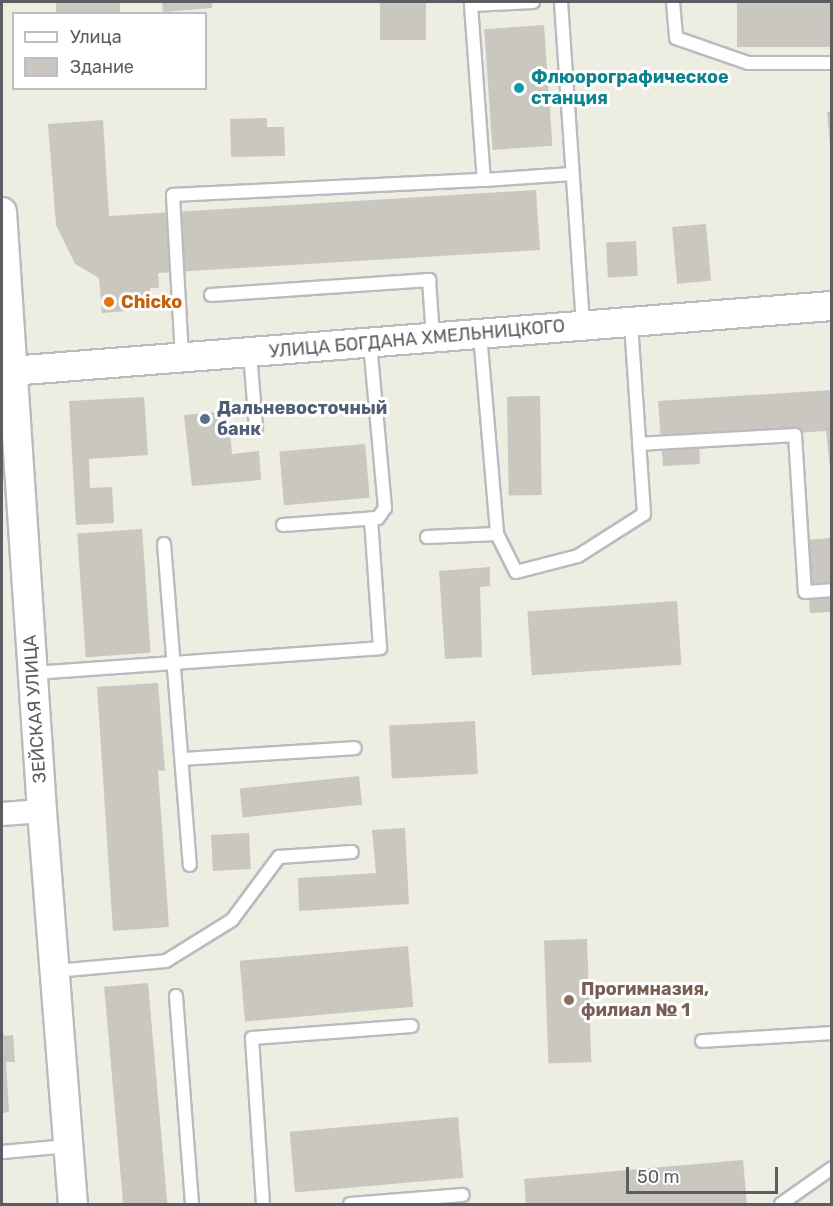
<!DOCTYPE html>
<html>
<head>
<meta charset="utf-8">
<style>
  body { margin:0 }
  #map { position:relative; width:833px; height:1206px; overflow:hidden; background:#eeede2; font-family:Rubik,sans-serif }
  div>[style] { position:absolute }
  .building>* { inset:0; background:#c9c7bf; transform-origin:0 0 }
  .roads { filter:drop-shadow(2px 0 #babbc1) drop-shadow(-2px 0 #babbc1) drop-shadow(0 2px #babbc1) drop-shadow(0 -2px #babbc1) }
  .service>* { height:12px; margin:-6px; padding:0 6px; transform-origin:6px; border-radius:6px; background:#fff }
  .minor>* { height:22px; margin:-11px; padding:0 11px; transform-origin:11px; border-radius:11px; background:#fff }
  .tertiary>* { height:28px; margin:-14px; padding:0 14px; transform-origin:14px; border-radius:14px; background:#fff }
  .dots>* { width:16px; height:16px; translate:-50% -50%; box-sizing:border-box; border:3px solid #fff; border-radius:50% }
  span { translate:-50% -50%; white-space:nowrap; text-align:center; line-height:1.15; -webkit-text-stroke:6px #fff; paint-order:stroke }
  .culture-label { font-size:18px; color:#0d838f; font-weight:700 }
  .left { translate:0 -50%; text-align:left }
  .food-label { font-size:18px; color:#c56008; font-weight:700 }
  .street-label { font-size:18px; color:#5b5d63 }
  .service-label { font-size:18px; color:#4e5e75; font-weight:700 }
  .education-label { font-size:18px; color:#785e54; font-weight:700 }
  .frame { position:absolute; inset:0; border:3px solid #5b5d63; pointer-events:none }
  .legend { position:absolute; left:12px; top:12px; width:195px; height:78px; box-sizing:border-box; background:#fff; border:2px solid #bdbec1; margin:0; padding:8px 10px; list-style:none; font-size:18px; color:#5b5d63 }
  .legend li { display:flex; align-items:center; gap:12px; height:30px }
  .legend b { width:30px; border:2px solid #bdbec1 }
  .scale { position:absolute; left:626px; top:1167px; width:152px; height:27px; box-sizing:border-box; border:3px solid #5b5d63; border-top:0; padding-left:8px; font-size:18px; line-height:21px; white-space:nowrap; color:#5b5d63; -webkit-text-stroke:4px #fff; paint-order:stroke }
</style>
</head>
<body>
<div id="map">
  <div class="building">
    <i style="left:56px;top:2px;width:64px;height:12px"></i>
    <i style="clip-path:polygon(162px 2px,212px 2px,212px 8px,163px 12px)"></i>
    <i style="left:380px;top:2px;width:46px;height:38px"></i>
    <i style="left:737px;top:2px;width:95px;height:45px"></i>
    <i style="left:544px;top:25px;width:121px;height:60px;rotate:86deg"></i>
    <i style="clip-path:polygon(827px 112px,832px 112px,832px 144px,830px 145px)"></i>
    <i style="clip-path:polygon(267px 118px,267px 127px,284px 127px,285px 156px,231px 157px,230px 119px)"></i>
    <i style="clip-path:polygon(103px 120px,109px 216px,536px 190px,540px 250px,158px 273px,159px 288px,150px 288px,152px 309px,102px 313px,99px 278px,75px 264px,56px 225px,48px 124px)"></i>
    <i style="left:706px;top:224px;width:57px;height:34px;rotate:85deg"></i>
    <i style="left:636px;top:241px;width:35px;height:30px;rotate:87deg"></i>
    <i style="clip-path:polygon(832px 390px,832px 486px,826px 431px,699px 439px,700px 464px,663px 466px,658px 401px)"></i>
    <i style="left:540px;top:396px;width:99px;height:33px;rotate:89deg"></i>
    <i style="clip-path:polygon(144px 397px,148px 455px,89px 459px,90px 488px,112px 487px,114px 523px,76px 525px,69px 401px)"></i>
    <i style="clip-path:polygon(228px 411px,232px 454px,259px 451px,261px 480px,192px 486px,184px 415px)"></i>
    <i style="left:365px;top:444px;width:54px;height:86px;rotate:85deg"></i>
    <i style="left:142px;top:529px;width:124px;height:65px;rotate:86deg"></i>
    <i style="clip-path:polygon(832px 538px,832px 612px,810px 613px,806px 540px)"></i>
    <i style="clip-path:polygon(490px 567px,490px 586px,480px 587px,482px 657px,445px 659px,439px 571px)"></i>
    <i style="left:677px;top:601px;width:64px;height:150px;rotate:86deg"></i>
    <i style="clip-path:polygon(158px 683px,165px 771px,158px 770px,169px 927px,113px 931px,97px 687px)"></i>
    <i style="left:475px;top:721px;width:53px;height:86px;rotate:87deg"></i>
    <i style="left:359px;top:776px;width:29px;height:120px;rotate:84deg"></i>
    <i style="clip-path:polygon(405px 828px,409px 904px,299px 911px,298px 878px,376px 873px,372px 830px)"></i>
    <i style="left:249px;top:833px;width:36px;height:38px;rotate:87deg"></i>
    <i style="left:587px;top:939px;width:123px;height:43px;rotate:88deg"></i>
    <i style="left:408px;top:946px;width:61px;height:169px;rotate:85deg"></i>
    <i style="left:148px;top:983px;width:222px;height:44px;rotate:85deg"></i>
    <i style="clip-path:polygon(2px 1028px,4px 1036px,13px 1035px,15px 1062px,6px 1062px,9px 1112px,2px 1113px)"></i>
    <i style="left:458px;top:1117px;width:61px;height:169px;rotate:85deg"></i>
    <i style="clip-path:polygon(743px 1160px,747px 1204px,526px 1204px,524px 1179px)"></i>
  </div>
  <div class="roads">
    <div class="service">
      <i style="left:533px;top:2px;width:62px;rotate:177.2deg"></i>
      <i style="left:471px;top:5px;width:175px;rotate:85.8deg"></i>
      <i style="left:484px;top:180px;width:88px;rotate:-3.9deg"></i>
      <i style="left:561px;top:2px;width:325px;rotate:86.1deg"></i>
      <i style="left:673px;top:2px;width:36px;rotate:85deg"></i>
      <i style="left:676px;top:38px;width:76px;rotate:19.1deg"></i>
      <i style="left:748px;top:63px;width:84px"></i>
      <i style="left:211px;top:295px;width:219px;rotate:-3.9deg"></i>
      <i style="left:429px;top:280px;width:57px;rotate:86deg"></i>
      <i style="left:480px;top:334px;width:201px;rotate:85.1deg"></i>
      <i style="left:250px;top:352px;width:77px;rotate:85.5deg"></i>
      <i style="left:182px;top:357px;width:162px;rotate:-93.2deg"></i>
      <i style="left:173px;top:195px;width:311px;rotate:-2.8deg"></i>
      <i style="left:639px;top:444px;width:156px;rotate:-3.3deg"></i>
      <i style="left:795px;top:435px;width:157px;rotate:86.4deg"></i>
      <i style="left:805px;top:592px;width:27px;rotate:-4deg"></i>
      <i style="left:283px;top:525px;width:95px;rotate:-4.2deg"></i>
      <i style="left:378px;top:518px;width:12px;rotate:-55deg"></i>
      <i style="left:385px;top:508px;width:167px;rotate:-95.2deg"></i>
      <i style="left:427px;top:537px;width:70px;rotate:-2.5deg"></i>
      <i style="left:497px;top:534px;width:42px;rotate:63.4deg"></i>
      <i style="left:516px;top:572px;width:64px;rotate:-14.5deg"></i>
      <i style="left:578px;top:556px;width:78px;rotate:-32.5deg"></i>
      <i style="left:644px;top:514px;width:192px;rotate:-93.9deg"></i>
      <i style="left:164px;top:544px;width:322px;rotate:85.4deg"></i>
      <i style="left:33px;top:673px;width:348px;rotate:-4.1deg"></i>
      <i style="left:380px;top:648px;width:130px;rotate:-94deg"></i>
      <i style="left:182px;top:759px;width:173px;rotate:-3.6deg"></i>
      <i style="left:55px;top:971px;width:111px;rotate:-5.1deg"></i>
      <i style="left:166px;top:961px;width:78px;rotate:-31.8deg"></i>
      <i style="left:232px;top:920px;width:79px;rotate:-53.3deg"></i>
      <i style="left:279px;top:857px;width:73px;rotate:-3.9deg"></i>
      <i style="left:176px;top:996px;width:209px;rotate:85.6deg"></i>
      <i style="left:702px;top:1041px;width:130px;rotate:-3.5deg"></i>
      <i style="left:2px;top:1152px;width:66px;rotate:-5.2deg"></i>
      <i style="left:263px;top:1204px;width:166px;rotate:-93.8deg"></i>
      <i style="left:252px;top:1038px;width:160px;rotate:-4.3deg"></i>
      <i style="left:350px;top:1204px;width:113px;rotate:-4.6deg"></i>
      <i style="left:781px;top:1204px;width:62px;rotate:-35.2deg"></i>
    </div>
    <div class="minor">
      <i style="left:2px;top:814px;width:40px;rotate:-4.3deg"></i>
    </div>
    <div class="tertiary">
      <i style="left:2px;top:212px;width:600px;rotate:86.18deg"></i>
      <i style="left:42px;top:811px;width:394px;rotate:85.5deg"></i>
      <i style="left:11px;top:371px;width:824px;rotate:-4.53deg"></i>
    </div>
  </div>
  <div class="dots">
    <i style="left:519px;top:88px;background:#0f9aa8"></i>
    <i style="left:109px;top:302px;background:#e8710a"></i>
    <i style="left:205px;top:419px;background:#5c6f8a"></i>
    <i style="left:569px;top:1000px;background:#8d6e63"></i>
  </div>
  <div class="culture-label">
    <span class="left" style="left:531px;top:88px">Флюорографическое<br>станция</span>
  </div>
  <div class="food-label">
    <span class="left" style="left:121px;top:302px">Chicko</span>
  </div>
  <div class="street-label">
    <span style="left:417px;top:339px;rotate:-5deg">УЛИЦА БОГДАНА ХМЕЛЬНИЦКОГО</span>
    <span style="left:35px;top:709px;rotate:-94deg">ЗЕЙСКАЯ УЛИЦА</span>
  </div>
  <div class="service-label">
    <span class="left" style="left:217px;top:419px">Дальневосточный<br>банк</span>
  </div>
  <div class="education-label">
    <span class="left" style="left:581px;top:1000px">Прогимназия,<br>филиал № 1</span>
  </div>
  <div class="frame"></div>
  <ul class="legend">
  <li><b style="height:8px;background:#fff"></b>Улица</li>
  <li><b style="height:16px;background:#c9c7bf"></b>Здание</li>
  </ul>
  <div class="scale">50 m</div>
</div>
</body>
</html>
